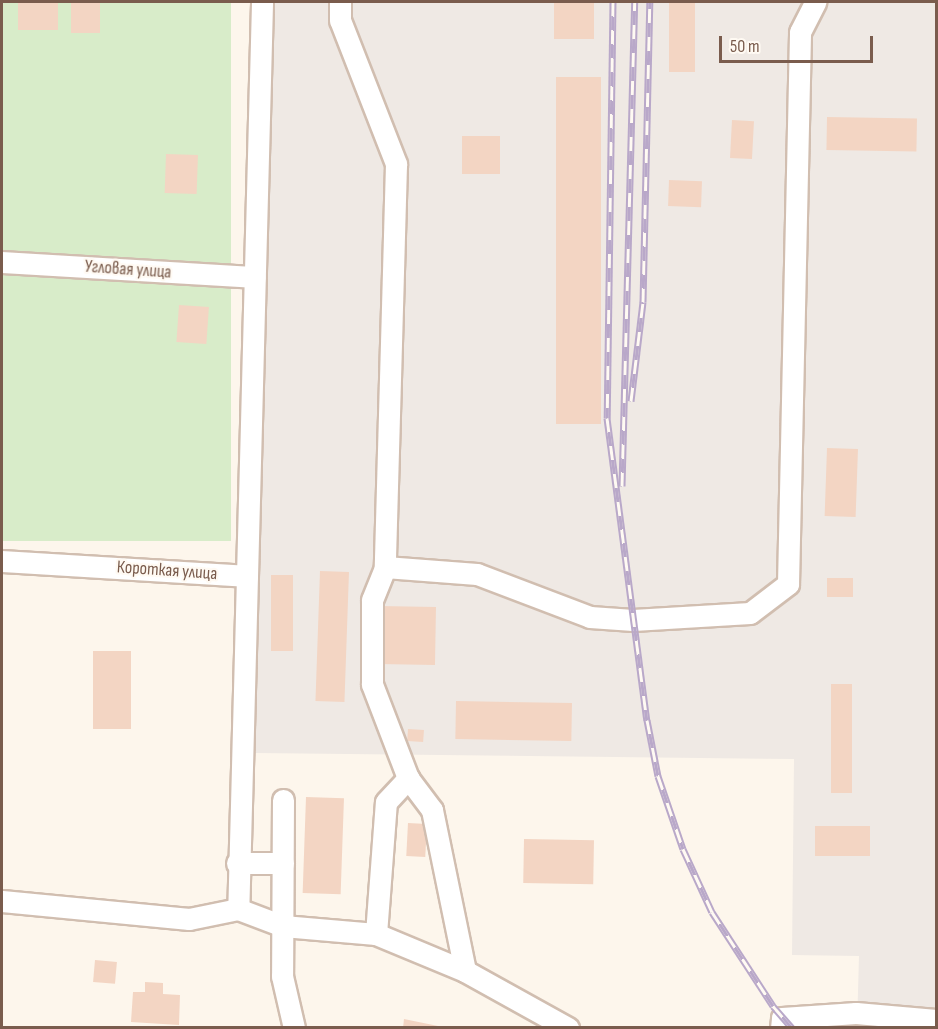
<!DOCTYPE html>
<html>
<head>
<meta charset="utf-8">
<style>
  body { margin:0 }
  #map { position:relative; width:938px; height:1029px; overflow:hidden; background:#fdf6ec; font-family:"Sofia Sans Condensed",sans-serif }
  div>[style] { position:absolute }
  .industrial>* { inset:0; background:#efe9e4 }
  .green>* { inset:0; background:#d8ecc9; transform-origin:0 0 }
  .building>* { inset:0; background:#f3d5c3; transform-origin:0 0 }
  .roads { filter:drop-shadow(2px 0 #d1beb0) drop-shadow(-2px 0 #d1beb0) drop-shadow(0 2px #d1beb0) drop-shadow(0 -2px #d1beb0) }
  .minor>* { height:21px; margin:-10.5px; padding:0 10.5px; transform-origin:10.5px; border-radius:10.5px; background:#fff }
  .rail>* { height:7px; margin-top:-3.5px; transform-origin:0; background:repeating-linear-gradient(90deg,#fffaf3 0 14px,#b9a8c9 0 28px); box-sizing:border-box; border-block:2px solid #b9a8c9 }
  span { translate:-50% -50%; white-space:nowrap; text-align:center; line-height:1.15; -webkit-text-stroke:4.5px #fffaf3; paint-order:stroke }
  .street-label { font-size:18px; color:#7a5c4d }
  .frame { position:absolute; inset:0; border:3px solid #7a5c4d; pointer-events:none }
  .scale { position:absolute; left:719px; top:36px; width:154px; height:27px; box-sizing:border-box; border:3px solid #7a5c4d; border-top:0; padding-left:8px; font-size:18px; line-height:21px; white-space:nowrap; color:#7a5c4d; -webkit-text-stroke:4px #fffaf3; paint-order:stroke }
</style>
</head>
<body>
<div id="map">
  <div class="industrial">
    <i style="clip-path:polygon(264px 2px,936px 2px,936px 1027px,857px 1027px,859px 956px,792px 955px,794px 759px,255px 753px)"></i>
  </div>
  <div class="green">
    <i style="left:2px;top:2px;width:229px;height:539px"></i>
  </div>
  <div class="building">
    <i style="left:18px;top:2px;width:40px;height:28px"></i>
    <i style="left:71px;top:2px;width:29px;height:31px"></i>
    <i style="left:554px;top:2px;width:40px;height:37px"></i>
    <i style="left:669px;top:2px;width:26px;height:70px"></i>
    <i style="left:556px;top:77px;width:45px;height:347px"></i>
    <i style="left:827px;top:117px;width:90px;height:33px;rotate:1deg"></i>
    <i style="left:732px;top:120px;width:22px;height:38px;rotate:3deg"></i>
    <i style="left:462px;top:136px;width:38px;height:38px"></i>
    <i style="left:166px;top:154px;width:32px;height:39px;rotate:2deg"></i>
    <i style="left:669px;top:180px;width:33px;height:26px;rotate:2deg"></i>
    <i style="left:179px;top:305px;width:30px;height:37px;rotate:4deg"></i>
    <i style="left:827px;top:448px;width:31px;height:68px;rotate:2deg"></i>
    <i style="left:320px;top:571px;width:29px;height:130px;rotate:2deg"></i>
    <i style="left:271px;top:575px;width:22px;height:76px"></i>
    <i style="left:827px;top:578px;width:26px;height:19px"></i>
    <i style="left:379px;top:606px;width:57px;height:58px;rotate:1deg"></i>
    <i style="left:93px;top:651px;width:38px;height:78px"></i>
    <i style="left:831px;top:684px;width:21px;height:109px"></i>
    <i style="left:456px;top:701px;width:116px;height:38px;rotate:1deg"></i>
    <i style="left:408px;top:729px;width:16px;height:12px;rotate:4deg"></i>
    <i style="left:306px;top:797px;width:38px;height:96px;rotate:2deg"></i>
    <i style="left:408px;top:823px;width:19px;height:33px;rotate:3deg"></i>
    <i style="left:815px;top:826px;width:55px;height:30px"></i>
    <i style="left:524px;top:839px;width:70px;height:44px;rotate:1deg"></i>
    <i style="left:95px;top:960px;width:22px;height:22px;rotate:5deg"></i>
    <i style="clip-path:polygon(145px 982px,163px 983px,163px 994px,180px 995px,179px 1025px,131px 1022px,133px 992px,145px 992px)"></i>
    <i style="clip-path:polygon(404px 1019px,438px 1026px,438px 1028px,403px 1028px)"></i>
  </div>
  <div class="roads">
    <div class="minor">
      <i style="left:340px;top:2px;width:18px;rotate:90deg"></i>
      <i style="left:340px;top:20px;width:155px;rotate:68.7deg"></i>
      <i style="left:396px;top:164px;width:403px;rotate:91.6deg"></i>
      <i style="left:2px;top:262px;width:253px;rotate:3.4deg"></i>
      <i style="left:2px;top:561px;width:245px;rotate:3.5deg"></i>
      <i style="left:247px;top:576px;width:333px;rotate:91.5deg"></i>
      <i style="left:247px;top:576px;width:574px;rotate:-88.5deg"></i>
      <i style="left:408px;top:778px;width:101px;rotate:-111deg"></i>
      <i style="left:372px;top:684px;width:84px;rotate:-90deg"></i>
      <i style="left:372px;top:600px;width:35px;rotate:-68deg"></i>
      <i style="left:385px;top:567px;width:92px;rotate:4.4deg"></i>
      <i style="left:477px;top:574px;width:121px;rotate:20.8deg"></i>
      <i style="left:590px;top:617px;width:43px;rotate:4deg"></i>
      <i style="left:633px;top:620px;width:117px;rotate:-3.4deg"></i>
      <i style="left:750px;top:613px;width:48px;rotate:-37.3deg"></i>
      <i style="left:788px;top:584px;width:552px;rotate:-88.75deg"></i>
      <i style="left:800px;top:32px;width:34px;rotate:-63deg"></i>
      <i style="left:283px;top:800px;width:176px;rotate:90.3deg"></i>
      <i style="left:282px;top:976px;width:53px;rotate:77deg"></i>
      <i style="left:237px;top:863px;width:46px"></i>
      <i style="left:2px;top:901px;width:188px;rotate:5.5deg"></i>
      <i style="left:189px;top:919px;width:50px;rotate:-11.5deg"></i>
      <i style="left:238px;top:909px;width:48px;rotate:20.7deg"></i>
      <i style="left:283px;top:926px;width:93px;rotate:4.9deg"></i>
      <i style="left:376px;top:934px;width:96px;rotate:22.6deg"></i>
      <i style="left:465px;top:971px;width:118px;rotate:29deg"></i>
      <i style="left:376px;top:934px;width:132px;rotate:-85.7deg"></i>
      <i style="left:386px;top:802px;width:33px;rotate:-47deg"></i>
      <i style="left:408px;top:778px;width:40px;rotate:53deg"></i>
      <i style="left:432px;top:810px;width:164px;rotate:78.4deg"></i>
      <i style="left:781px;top:1028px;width:10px;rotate:-84deg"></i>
      <i style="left:782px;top:1018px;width:74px;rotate:-3.9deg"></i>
      <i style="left:856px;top:1013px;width:80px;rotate:5deg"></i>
    </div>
  </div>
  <div class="rail">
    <i style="left:613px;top:2px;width:416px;rotate:90.8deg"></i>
    <i style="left:607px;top:418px;width:305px;rotate:82.5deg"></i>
    <i style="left:647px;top:720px;width:57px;rotate:78.9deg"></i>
    <i style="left:658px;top:776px;width:77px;rotate:71.1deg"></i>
    <i style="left:683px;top:849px;width:69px;rotate:65.3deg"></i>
    <i style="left:712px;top:912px;width:112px;rotate:57deg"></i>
    <i style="left:773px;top:1006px;width:29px;rotate:49deg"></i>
    <i style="left:631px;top:401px;width:100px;rotate:-83.1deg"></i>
    <i style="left:643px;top:302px;width:300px;rotate:-88.7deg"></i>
    <i style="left:622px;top:486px;width:484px;rotate:-88.5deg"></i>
  </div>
  <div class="street-label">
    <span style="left:128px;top:270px;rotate:4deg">Угловая улица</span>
    <span style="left:167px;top:571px;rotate:4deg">Короткая улица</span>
  </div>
  <div class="frame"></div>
  <div class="scale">50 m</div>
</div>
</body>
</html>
